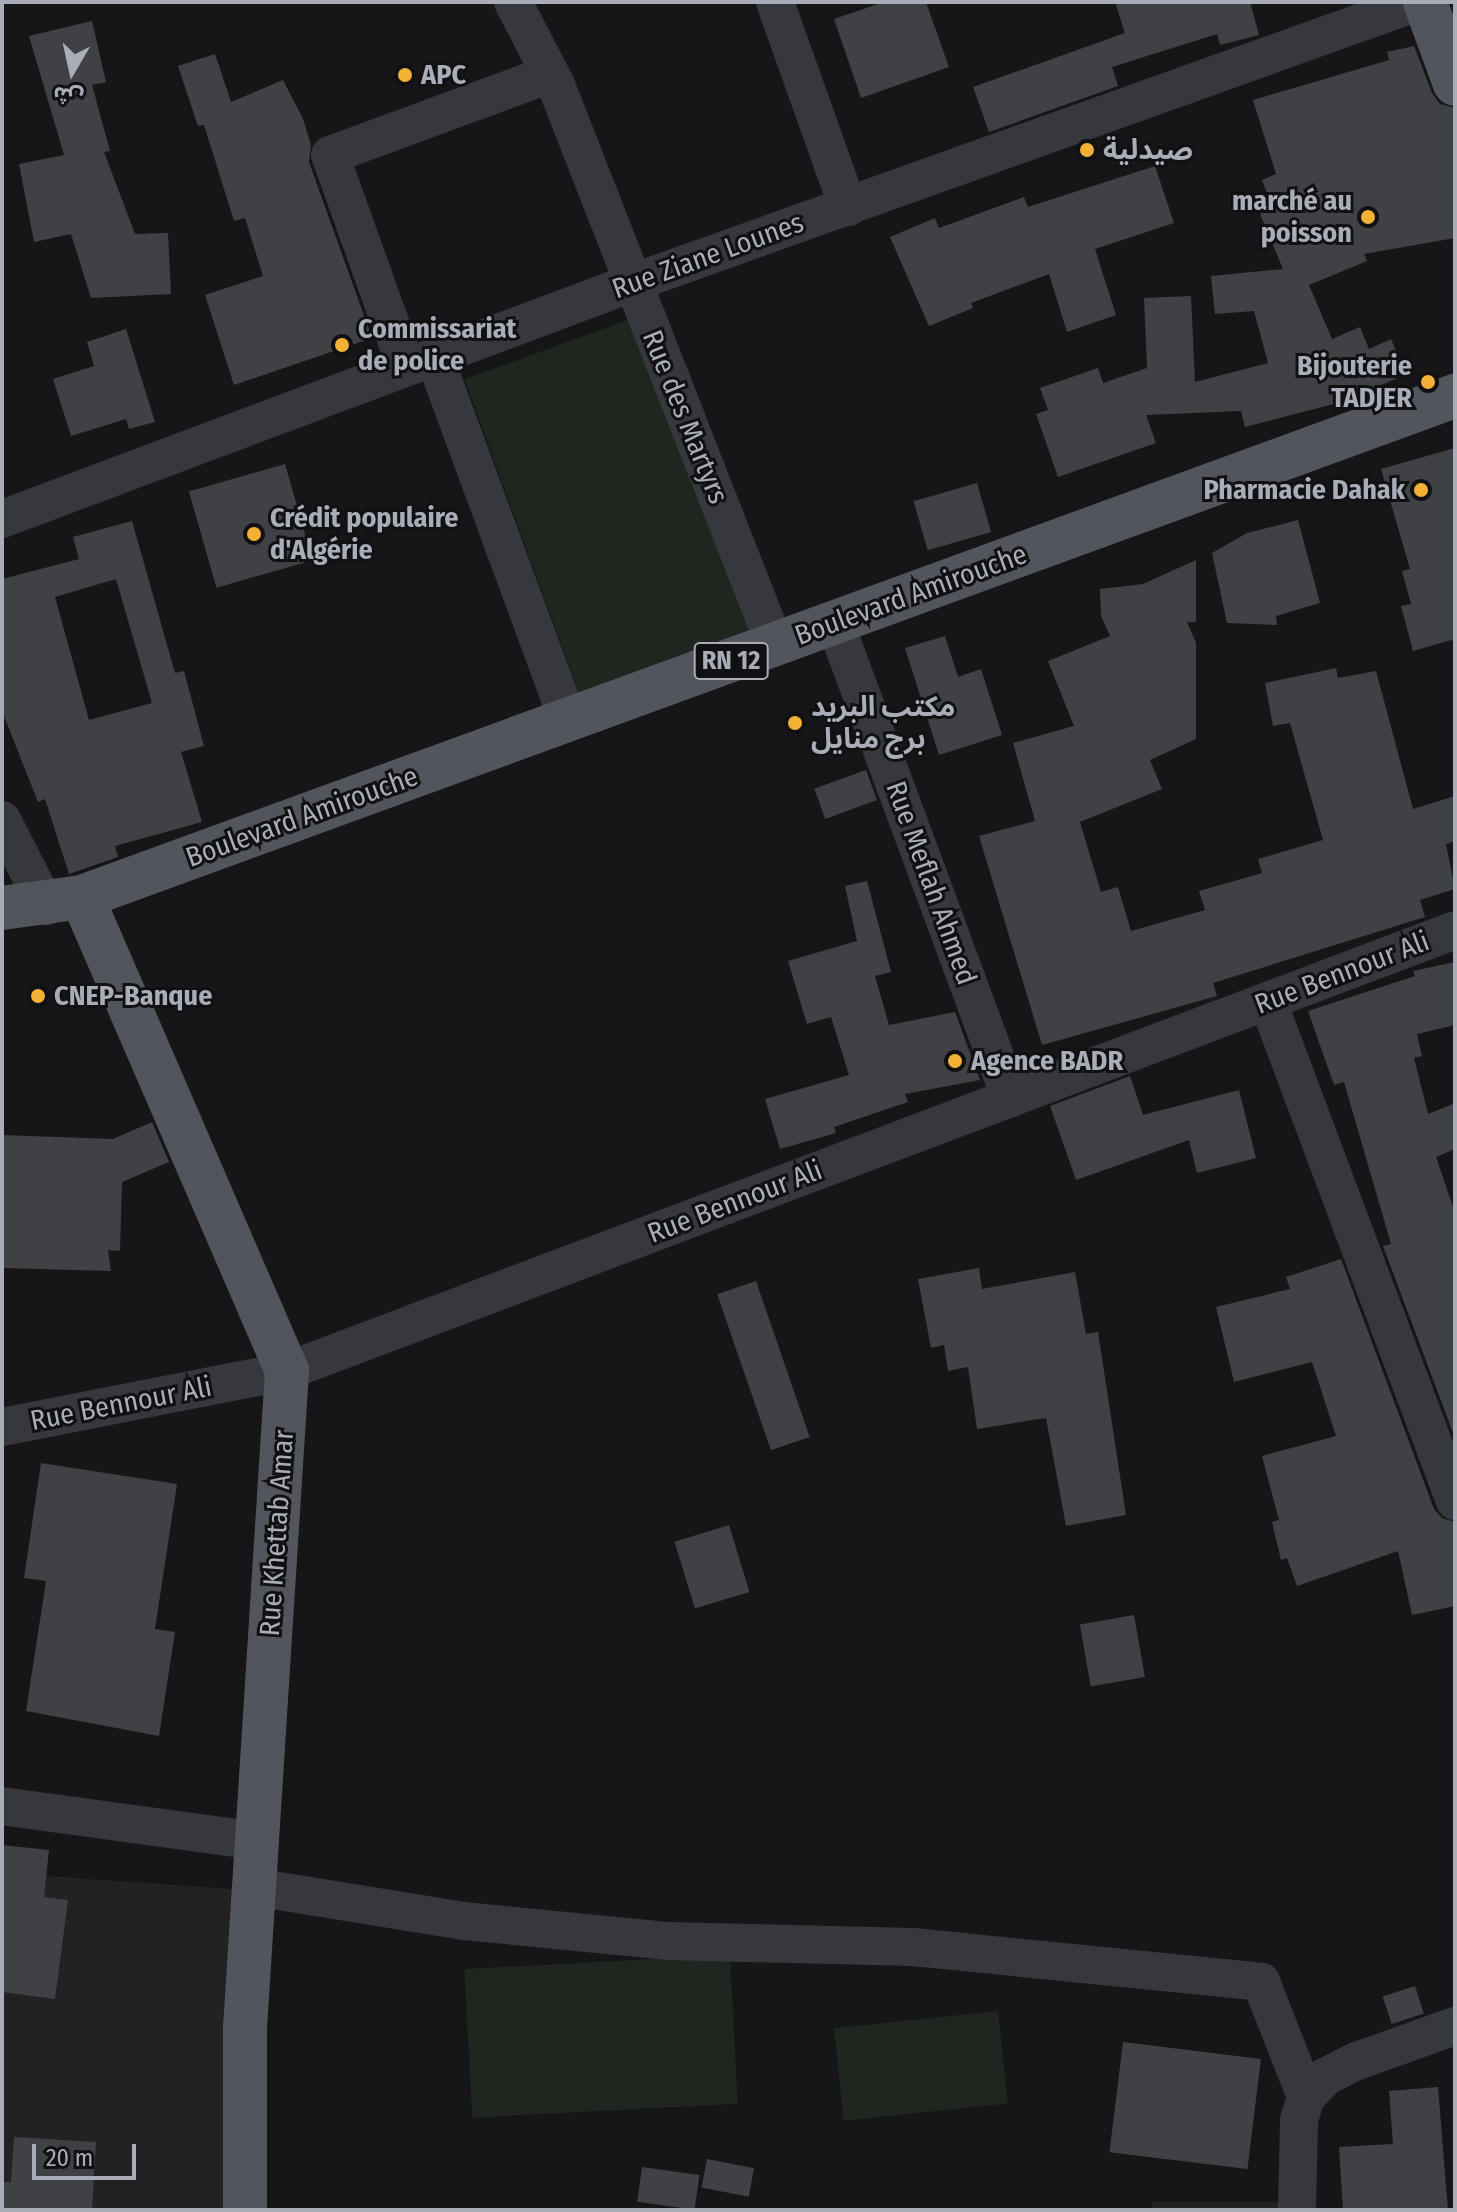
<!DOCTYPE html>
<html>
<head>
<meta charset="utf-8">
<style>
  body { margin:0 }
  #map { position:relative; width:1457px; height:2212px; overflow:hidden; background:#161618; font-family:"Fira Sans Condensed","Noto Sans Arabic",sans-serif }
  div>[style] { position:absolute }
  .built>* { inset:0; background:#222225; transform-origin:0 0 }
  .green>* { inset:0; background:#1e261f; transform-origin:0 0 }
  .building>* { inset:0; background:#404145; transform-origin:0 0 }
  .minor>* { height:38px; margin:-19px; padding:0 19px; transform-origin:19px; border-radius:19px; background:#37383d }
  .major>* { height:44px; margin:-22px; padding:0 22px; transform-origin:22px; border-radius:22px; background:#53555c }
  .dots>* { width:22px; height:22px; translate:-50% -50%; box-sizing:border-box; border:4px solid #111113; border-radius:50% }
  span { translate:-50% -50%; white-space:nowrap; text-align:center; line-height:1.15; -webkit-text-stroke:6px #111113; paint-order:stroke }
  .shield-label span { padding:2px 6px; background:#111113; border:2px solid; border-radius:6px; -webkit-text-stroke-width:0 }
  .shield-label { font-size:26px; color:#a8adb8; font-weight:700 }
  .poi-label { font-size:28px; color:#a8adb8; font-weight:700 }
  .left { translate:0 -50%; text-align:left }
  .right { translate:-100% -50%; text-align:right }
  .street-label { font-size:28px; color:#a8adb8 }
  .frame { position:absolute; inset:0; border:4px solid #a8adb8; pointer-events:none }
  .north { position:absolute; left:32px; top:32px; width:80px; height:80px; -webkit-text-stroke:6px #111113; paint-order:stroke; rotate:189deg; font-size:22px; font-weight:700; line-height:32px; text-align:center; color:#a8adb8 }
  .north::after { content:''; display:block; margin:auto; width:28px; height:36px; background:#a8adb8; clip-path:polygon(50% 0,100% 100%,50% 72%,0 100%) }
  .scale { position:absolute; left:32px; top:2144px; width:104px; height:36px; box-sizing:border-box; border:4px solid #a8adb8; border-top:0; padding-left:10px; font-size:24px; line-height:28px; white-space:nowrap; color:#a8adb8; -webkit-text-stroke:6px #111113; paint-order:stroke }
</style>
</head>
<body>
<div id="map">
  <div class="built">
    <i style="left:2px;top:1873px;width:249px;height:337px;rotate:4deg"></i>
    <i style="left:1152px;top:2202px;width:140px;height:8px"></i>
  </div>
  <div class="green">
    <i style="left:644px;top:314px;width:356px;height:191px;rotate:70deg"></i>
    <i style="left:730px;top:1955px;width:149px;height:266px;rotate:87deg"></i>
    <i style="left:998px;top:2011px;width:93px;height:165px;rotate:84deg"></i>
  </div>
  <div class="building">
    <i style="clip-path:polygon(884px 2px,926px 2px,949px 67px,861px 98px,834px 19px)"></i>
    <i style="clip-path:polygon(1115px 2px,1250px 2px,1259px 35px,1220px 45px,1217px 34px,1112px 67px,1118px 86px,989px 132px,973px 87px,1125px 33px)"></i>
    <i style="clip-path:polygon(92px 21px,106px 82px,92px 85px,110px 151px,104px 152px,135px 234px,168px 233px,171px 294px,91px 298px,71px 234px,34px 242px,19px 164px,64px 155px,29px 36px)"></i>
    <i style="clip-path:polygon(1414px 46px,1432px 93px,1440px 104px,1455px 108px,1455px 238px,1364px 254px,1367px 261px,1309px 285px,1332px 339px,1360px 327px,1369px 349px,1391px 339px,1406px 374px,1345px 401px,1245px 427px,1241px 411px,1146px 415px,1156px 443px,1058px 477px,1036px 414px,1048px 410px,1040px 388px,1098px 368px,1103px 383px,1147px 368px,1144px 298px,1191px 296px,1195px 382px,1268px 363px,1254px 311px,1215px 314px,1211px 276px,1283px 269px,1260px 214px,1273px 209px,1262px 180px,1276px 174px,1253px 100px,1389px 60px,1387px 52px)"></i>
    <i style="clip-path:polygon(215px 54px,231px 102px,283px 80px,303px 119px,311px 145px,309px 162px,372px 338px,234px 385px,205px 295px,263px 276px,245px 218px,234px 221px,204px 125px,198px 126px,178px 66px)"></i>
    <i style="clip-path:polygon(1155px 166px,1174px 223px,1095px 249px,1116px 315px,1067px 332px,1049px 274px,971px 303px,973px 308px,929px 326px,890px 237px,935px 218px,939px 228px,1024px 197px,1028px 207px)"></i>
    <i style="clip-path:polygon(126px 329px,155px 422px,129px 429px,126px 419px,71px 436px,53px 379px,94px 366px,87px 342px)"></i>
    <i style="clip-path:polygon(1455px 448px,1455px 639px,1413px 651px,1401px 606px,1411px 604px,1402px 571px,1410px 569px,1381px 469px)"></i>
    <i style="left:285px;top:464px;width:100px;height:100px;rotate:74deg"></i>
    <i style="left:977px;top:483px;width:51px;height:66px;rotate:74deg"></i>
    <i style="clip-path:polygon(1298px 520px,1320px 603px,1276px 616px,1277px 625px,1227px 623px,1212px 553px,1247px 533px)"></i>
    <i style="clip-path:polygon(evenodd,132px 521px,175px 673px,184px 671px,204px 746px,181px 752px,202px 822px,115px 846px,118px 857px,69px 874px,45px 799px,38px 802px,2px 711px,2px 579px,79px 559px,73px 537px,132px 521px,116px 579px,152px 703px,89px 720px,55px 597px,116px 579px)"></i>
    <i style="clip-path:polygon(1196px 560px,1196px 622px,1187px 622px,1196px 643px,1196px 739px,1150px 760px,1162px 789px,1080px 822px,1101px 892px,1118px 887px,1131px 931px,1205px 910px,1199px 891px,1262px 873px,1258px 859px,1323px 840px,1290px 723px,1273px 726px,1265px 683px,1336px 668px,1338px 678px,1376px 671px,1413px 809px,1455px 796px,1455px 841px,1446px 844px,1455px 889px,1420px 900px,1425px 917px,1213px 983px,1217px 996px,1042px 1045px,979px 836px,1035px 821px,1013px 743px,1074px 726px,1048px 661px,1110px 636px,1101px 616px,1100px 589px,1143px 584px)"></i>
    <i style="clip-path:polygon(945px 636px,958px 677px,981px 669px,1002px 735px,939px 755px,905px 648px)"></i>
    <i style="left:866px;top:770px;width:32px;height:55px;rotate:70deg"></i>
    <i style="clip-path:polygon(867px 881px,891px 972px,875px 976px,889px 1025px,955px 1012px,980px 1080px,905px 1094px,908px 1102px,834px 1127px,836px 1133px,780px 1149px,765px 1099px,849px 1075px,831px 1017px,807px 1024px,788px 961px,857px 941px,845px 886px)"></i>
    <i style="clip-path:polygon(1455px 962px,1455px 1025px,1417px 1034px,1422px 1056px,1414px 1058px,1428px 1114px,1455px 1103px,1455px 1149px,1436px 1157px,1455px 1213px,1455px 1438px,1383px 1246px,1391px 1244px,1344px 1082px,1334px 1085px,1308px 1011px,1415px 976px,1413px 971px)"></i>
    <i style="clip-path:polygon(1130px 1076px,1143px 1115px,1239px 1090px,1256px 1158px,1197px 1173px,1189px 1140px,1076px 1180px,1050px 1106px)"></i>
    <i style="clip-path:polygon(152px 1122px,169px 1162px,122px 1182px,120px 1251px,108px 1250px,111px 1271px,2px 1268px,2px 1135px,113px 1139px)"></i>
    <i style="clip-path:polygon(1341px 1259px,1434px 1509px,1442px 1518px,1455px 1522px,1455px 1606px,1412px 1615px,1398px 1551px,1297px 1586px,1287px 1558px,1281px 1560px,1272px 1522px,1279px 1520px,1262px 1456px,1336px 1436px,1312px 1362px,1234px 1382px,1216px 1307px,1290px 1289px,1286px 1277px)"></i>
    <i style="clip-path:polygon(979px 1268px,982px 1289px,1075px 1272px,1086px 1334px,1098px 1332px,1126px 1515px,1066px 1526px,1046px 1418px,977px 1429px,968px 1367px,948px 1371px,944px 1345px,931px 1348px,918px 1279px)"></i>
    <i style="left:756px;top:1281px;width:165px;height:41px;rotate:71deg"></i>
    <i style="clip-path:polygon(41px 1463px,177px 1484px,155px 1629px,175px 1632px,159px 1736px,26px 1711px,46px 1581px,24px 1578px)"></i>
    <i style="left:729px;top:1525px;width:70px;height:57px;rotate:73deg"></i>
    <i style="left:1134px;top:1615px;width:63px;height:55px;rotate:80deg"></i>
    <i style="clip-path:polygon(2px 1845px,49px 1850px,44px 1897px,68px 1900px,55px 1999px,2px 1992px)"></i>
    <i style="left:1415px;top:1986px;width:29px;height:34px;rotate:72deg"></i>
    <i style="left:1123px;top:2042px;width:139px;height:111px;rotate:7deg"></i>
    <i style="clip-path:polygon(1438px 2087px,1448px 2210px,1343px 2210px,1339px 2147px,1393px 2144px,1389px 2091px)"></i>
    <i style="clip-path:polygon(14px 2137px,96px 2142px,92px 2210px,2px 2210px,2px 2182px,11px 2182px)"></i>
    <i style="left:707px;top:2159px;width:48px;height:29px;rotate:11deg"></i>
    <i style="left:642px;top:2167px;width:58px;height:35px;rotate:8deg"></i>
  </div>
  <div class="minor">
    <i style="left:513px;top:2px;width:93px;rotate:62.6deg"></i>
    <i style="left:556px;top:85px;width:601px;rotate:68.64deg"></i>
    <i style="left:775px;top:2px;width:218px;rotate:70.4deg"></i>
    <i style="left:434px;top:356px;width:388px;rotate:69.8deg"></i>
    <i style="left:406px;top:367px;width:225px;rotate:-109.7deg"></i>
    <i style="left:330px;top:155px;width:234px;rotate:-20.2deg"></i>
    <i style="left:2px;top:519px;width:673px;rotate:-20.54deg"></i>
    <i style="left:632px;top:283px;width:835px;rotate:-19.67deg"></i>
    <i style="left:835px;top:623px;width:507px;rotate:69.71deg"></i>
    <i style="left:2px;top:820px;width:97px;rotate:62.9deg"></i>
    <i style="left:1268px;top:1002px;width:533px;rotate:69.46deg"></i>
    <i style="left:2px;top:1427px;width:290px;rotate:-11.1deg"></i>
    <i style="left:287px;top:1371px;width:1248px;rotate:-20.68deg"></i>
    <i style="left:2px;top:1806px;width:257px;rotate:7.8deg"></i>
    <i style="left:254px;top:1887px;width:213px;rotate:9.2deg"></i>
    <i style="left:464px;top:1921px;width:204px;rotate:5.6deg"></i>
    <i style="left:667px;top:1941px;width:246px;rotate:1.4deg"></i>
    <i style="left:913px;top:1947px;width:350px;rotate:5.7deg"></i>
    <i style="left:1261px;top:1982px;width:123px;rotate:68.6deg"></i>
    <i style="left:1297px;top:2210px;width:90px;rotate:-88.7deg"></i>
    <i style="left:1299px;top:2120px;width:24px;rotate:-73deg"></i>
    <i style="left:1306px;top:2097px;width:28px;rotate:-46deg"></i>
    <i style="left:1325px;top:2077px;width:36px;rotate:-27deg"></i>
    <i style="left:1357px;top:2061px;width:104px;rotate:-19.7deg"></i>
  </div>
  <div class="major">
    <i style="left:1425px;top:2px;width:87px;rotate:69.9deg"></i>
    <i style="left:82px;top:897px;width:516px;rotate:66.61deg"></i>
    <i style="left:287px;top:1371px;width:658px;rotate:93.66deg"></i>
    <i style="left:245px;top:2028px;width:182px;rotate:90deg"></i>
    <i style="left:2px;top:908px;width:81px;rotate:-7.8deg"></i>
    <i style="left:82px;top:897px;width:1462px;rotate:-20.05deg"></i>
  </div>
  <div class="dots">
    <i style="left:405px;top:75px;background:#f2b134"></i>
    <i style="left:1087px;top:150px;background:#f2b134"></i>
    <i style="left:1368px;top:217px;background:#f2b134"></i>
    <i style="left:342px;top:345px;background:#f2b134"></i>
    <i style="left:1428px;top:382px;background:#f2b134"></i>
    <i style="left:1421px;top:490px;background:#f2b134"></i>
    <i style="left:254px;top:534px;background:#f2b134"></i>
    <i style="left:795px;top:723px;background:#f2b134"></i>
    <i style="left:38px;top:996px;background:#f2b134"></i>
    <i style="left:955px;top:1061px;background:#f2b134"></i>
  </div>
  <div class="shield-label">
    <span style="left:731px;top:661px">RN 12</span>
  </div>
  <div class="poi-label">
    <span class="left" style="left:421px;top:75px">APC</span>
    <span class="left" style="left:1103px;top:150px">صيدلية</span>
    <span class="right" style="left:1352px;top:217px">marché au<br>poisson</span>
    <span class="left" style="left:358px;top:345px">Commissariat<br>de police</span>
    <span class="right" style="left:1412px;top:382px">Bijouterie<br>TADJER</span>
    <span class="right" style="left:1405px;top:490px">Pharmacie Dahak</span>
    <span class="left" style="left:270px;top:534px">Crédit populaire<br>d'Algérie</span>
    <span class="left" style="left:811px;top:723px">مكتب البريد<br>برج منايل</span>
    <span class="left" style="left:54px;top:996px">CNEP-Banque</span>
    <span class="left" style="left:971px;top:1061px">Agence BADR</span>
  </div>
  <div class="street-label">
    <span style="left:708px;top:256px;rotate:-20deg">Rue Ziane Lounes</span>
    <span style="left:685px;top:417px;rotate:68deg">Rue des Martyrs</span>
    <span style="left:911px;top:595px;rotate:-20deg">Boulevard Amirouche</span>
    <span style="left:302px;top:817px;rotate:-20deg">Boulevard Amirouche</span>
    <span style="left:931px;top:883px;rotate:70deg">Rue Meflah Ahmed</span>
    <span style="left:1342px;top:973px;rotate:-21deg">Rue Bennour Ali</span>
    <span style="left:735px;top:1202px;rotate:-21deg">Rue Bennour Ali</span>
    <span style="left:121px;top:1404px;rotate:-11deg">Rue Bennour Ali</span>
    <span style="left:277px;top:1533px;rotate:-86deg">Rue Khettab Amar</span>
  </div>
  <div class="frame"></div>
  <div class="north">ش</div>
  <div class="scale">20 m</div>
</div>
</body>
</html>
